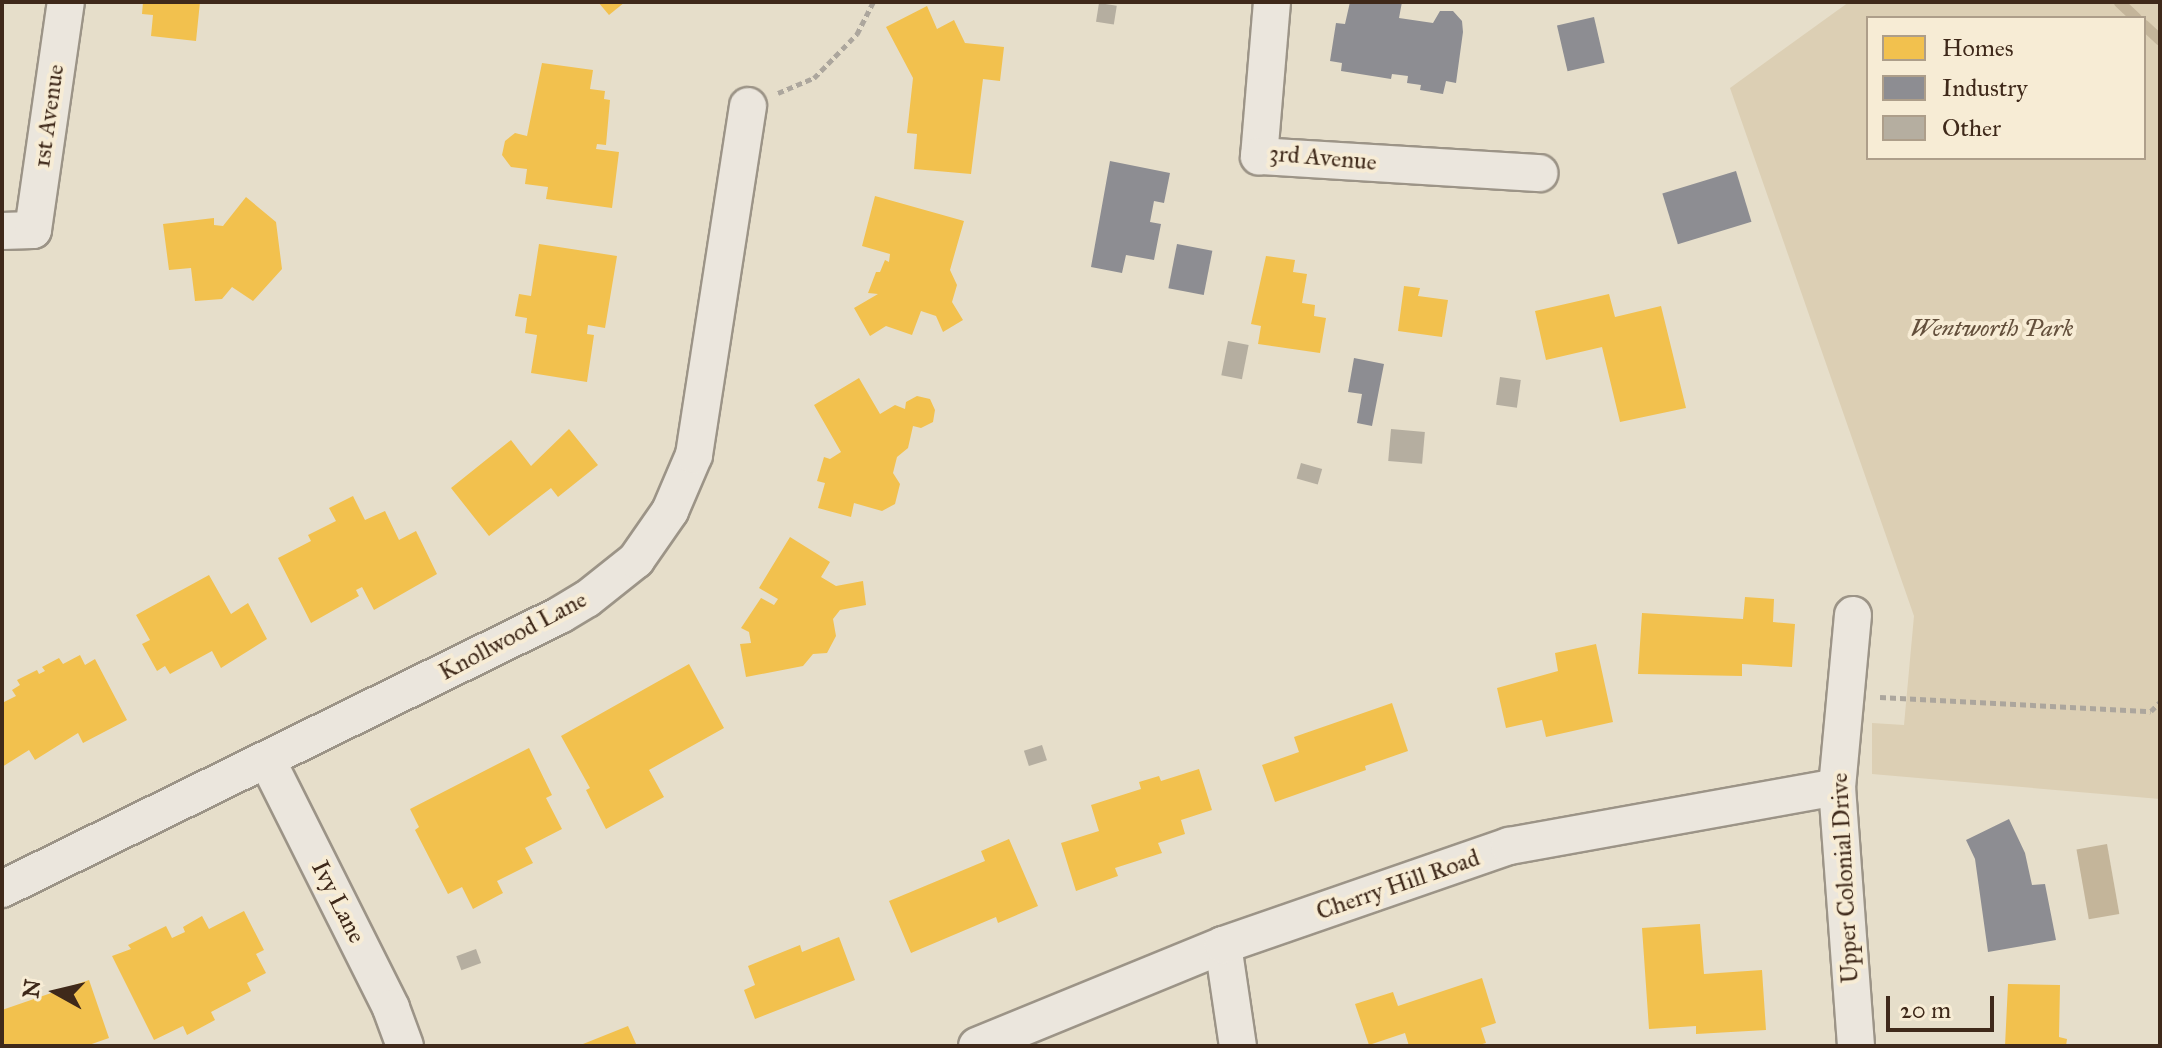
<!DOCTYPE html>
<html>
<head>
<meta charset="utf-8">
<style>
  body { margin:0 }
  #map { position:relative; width:2162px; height:1048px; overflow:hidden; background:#e6deca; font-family:"IM FELL Great Primer",serif }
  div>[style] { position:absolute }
  .green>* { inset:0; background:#dccfb4 }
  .water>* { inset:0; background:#c4b59a; transform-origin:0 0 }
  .homes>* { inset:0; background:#f2c14e }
  .industry>* { inset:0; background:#8d8d92; transform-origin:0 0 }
  .stream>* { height:11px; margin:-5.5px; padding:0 5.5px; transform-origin:5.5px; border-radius:5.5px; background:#c4b59a }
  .building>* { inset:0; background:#b5aea0; transform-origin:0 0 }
  .path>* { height:5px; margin-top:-2.5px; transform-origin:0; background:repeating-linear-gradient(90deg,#aca69d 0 6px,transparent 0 10px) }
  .roads { filter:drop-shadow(2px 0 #9c9487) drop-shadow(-2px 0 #9c9487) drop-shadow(0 2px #9c9487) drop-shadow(0 -2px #9c9487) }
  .street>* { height:36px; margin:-18px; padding:0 18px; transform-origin:18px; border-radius:18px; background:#ebe6dd }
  span { translate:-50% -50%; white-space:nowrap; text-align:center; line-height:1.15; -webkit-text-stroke:8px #f7ecd5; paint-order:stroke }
  .street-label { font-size:24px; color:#3f291a }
  .park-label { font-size:24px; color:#64503c; font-style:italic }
  .frame { position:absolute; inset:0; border:4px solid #3f291a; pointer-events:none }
  .legend { position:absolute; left:1866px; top:16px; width:280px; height:144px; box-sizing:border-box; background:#f7ecd5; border:2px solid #ad9e8a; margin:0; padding:10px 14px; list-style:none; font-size:24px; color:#3f291a }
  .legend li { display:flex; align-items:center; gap:16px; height:40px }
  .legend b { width:40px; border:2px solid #ad9e8a }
  .north { position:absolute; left:16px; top:952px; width:80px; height:80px; -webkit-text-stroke:6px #f7ecd5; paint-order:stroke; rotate:278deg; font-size:22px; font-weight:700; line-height:32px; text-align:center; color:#3f291a }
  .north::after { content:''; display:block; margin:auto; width:28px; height:36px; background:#3f291a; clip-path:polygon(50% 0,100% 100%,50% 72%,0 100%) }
  .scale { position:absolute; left:1886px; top:996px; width:108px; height:36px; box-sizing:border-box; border:4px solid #3f291a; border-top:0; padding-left:10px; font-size:24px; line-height:28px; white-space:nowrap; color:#3f291a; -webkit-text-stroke:6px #f7ecd5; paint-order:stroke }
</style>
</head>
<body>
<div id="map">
  <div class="green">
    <i style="clip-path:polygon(evenodd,1849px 2px,2160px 2px,2160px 799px,1872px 774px,1872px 723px,1904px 725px,1914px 616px,1730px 88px,1849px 2px,1868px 18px,2144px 18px,2144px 158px,1868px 158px,1868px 18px)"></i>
  </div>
  <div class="water">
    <i style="left:2107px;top:844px;width:71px;height:31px;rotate:80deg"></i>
  </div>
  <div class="homes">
    <i style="clip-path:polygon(143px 2px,200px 2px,196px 41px,151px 36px,153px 15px,142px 14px)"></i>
    <i style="clip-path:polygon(598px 2px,625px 2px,609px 15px)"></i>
    <i style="clip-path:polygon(927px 6px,937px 29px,954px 20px,965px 43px,1004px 47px,1000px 81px,983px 79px,971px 174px,914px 169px,917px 134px,907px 133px,913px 78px,886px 27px)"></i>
    <i style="clip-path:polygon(542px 63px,593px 70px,590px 89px,605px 91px,604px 99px,610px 100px,606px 145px,597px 144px,596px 149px,619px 152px,612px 208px,546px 199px,548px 187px,525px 184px,527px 169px,511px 167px,502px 155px,505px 141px,515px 133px,527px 136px)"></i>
    <i style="clip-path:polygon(875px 196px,964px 221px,950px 270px,957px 285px,952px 302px,963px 320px,943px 332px,936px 316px,921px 311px,912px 335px,886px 326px,870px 336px,854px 308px,878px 294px,868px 293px,876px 272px,880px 272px,885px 260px,889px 262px,890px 254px,862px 246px)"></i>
    <i style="clip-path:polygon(246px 197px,276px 222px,282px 269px,253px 301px,232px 287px,222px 299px,195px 301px,191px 268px,169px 270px,163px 224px,214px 218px,214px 225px,223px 226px)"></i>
    <i style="clip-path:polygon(539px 244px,617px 256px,605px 328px,588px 325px,587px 334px,594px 335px,587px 382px,531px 373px,537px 335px,525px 333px,527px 318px,515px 316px,519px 294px,531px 296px)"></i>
    <i style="clip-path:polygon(1266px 256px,1295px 260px,1293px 272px,1307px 274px,1302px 303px,1315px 305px,1314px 316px,1326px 318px,1320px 353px,1258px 344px,1261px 326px,1251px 324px)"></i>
    <i style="clip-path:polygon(1404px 286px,1420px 288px,1418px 296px,1448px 300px,1442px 337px,1398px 331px)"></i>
    <i style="clip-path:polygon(1609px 294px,1615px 317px,1661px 306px,1686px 408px,1620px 422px,1602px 347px,1546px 360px,1535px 311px)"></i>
    <i style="clip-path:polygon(859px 378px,880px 414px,895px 405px,905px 409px,906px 402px,917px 396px,930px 399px,935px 410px,933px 422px,921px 428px,913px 426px,908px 448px,897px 457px,893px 473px,900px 484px,895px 504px,882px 511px,854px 503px,851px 517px,818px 508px,825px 483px,817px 481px,824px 457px,830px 459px,841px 452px,814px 405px)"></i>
    <i style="clip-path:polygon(569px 429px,598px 465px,558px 497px,551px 488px,489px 536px,451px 488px,511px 440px,531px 466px)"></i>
    <i style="clip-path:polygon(353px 496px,365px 520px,385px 511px,399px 540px,416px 531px,437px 574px,374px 610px,362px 587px,356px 590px,359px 596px,311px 623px,278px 558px,311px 541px,308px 535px,336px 521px,329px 508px)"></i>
    <i style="clip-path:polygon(790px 537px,830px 562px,821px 577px,836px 586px,863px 581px,866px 605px,840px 610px,833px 619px,836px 636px,827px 653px,813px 654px,803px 666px,746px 677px,740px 644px,751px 643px,749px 632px,741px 628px,761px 598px,774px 605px,778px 599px,759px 588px)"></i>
    <i style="clip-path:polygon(209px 575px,231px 614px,248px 603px,267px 639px,221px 668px,212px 651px,170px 674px,165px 666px,157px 671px,142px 644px,150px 640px,136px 615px)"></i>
    <i style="clip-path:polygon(1745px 597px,1774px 599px,1773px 622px,1795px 624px,1792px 667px,1742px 664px,1742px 676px,1638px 674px,1642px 613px,1743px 619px)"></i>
    <i style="clip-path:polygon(1596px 644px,1613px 722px,1546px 737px,1542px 720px,1506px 728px,1497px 688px,1558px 671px,1555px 653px)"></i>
    <i style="clip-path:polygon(80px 655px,85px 665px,95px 659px,127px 720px,83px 743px,78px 733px,35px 760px,29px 750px,2px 767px,2px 703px,16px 696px,12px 690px,20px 685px,17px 680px,37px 670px,39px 674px,45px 671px,42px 667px,59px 658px,63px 664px)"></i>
    <i style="clip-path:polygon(689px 664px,724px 728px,649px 770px,664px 797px,606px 829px,586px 790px,590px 788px,561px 736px)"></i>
    <i style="clip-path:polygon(1392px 703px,1408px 751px,1365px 766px,1366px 770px,1275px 802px,1262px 765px,1299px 752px,1294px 737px)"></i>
    <i style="clip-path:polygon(529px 748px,552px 795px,546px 798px,562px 829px,525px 848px,533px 863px,497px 881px,503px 893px,473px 909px,462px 887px,448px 894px,415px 830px,419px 827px,410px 809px)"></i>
    <i style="clip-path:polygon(1199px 769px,1212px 810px,1181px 820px,1185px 834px,1158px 843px,1162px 853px,1115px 868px,1118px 876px,1076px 891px,1061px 843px,1099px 831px,1091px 805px,1141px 789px,1139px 782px,1159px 776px,1161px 781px)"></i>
    <i style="clip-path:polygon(1009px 839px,1038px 906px,998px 923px,996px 917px,911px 953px,889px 901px,985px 861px,981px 851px)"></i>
    <i style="clip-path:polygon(244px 911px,264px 950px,256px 954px,266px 973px,247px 983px,251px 991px,211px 1012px,215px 1020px,187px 1035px,183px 1026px,154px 1040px,112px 956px,131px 949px,128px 945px,166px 926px,172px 938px,185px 932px,183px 927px,202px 916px,209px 929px)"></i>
    <i style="clip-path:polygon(1700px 924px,1704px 974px,1762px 970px,1766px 1030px,1696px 1034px,1696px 1026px,1649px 1029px,1642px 928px)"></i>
    <i style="clip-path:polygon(839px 937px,855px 980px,755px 1019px,744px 990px,755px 985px,748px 966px,800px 945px,802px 952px)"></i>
    <i style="clip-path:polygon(1482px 978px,1496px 1023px,1481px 1028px,1486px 1043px,1475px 1046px,1409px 1046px,1405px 1033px,1369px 1045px,1355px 1004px,1393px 992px,1398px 1006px)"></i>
    <i style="clip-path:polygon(89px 980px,109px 1038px,86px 1046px,2px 1046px,2px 1010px)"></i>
    <i style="clip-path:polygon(2008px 984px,2060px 985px,2059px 1037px,2067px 1039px,2066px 1046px,2005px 1046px)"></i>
    <i style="clip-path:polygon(628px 1026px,637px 1046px,578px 1046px)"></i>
  </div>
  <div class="industry">
    <i style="clip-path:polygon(1350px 2px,1402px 2px,1399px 18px,1433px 23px,1440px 11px,1453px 11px,1462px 21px,1463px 32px,1456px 83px,1446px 81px,1443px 94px,1420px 90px,1421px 85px,1407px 83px,1408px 76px,1392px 74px,1391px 79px,1341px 71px,1342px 63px,1330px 61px,1336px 23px,1345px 24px)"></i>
    <i style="left:1594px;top:17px;width:47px;height:38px;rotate:77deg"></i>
    <i style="clip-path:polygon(1110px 161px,1170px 173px,1164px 203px,1154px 201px,1150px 222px,1161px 224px,1154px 260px,1126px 255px,1122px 273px,1091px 267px)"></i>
    <i style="left:1736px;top:171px;width:53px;height:77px;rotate:73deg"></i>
    <i style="left:1177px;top:244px;width:36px;height:45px;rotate:11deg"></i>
    <i style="clip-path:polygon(1354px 358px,1384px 364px,1372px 426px,1357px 423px,1362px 394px,1348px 392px)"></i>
    <i style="clip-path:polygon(2009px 819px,2025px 853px,2032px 885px,2045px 884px,2056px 940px,1988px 952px,1975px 859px,1966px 840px)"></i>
  </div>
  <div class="stream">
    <i style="left:2119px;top:2px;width:23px;rotate:43deg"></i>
    <i style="left:2144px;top:25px;width:22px;rotate:43deg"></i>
  </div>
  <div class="building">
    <i style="left:1099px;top:3px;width:18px;height:19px;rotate:9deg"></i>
    <i style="left:1228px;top:341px;width:21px;height:35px;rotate:11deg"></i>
    <i style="left:1500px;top:377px;width:21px;height:28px;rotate:8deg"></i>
    <i style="left:1391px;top:429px;width:34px;height:32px;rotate:5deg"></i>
    <i style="left:1301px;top:463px;width:22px;height:16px;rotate:16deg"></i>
    <i style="left:1042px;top:745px;width:16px;height:19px;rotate:72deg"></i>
    <i style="left:476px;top:949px;width:15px;height:21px;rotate:70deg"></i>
  </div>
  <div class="path">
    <i style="left:778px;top:93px;width:39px;rotate:-23deg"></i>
    <i style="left:814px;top:78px;width:62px;rotate:-45.7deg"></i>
    <i style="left:857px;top:34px;width:36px;rotate:-63deg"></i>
    <i style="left:1880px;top:697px;width:271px;rotate:3deg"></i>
    <i style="left:2151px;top:711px;width:13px;rotate:-45deg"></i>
  </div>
  <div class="roads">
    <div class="street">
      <i style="left:1272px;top:2px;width:155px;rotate:94.8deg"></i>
      <i style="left:1259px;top:156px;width:281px;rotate:3.5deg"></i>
      <i style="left:2px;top:231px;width:31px;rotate:-2deg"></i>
      <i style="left:33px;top:230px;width:230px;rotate:-81.8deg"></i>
      <i style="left:1853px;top:615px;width:173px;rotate:95.3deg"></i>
      <i style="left:1837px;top:787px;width:260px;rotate:85.8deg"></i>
      <i style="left:267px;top:760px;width:277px;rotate:63.4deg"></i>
      <i style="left:391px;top:1008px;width:40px;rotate:69.8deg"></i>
      <i style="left:2px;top:889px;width:622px;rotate:-26.15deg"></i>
      <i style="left:560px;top:615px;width:31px;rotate:-31deg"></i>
      <i style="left:587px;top:599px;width:63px;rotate:-38.5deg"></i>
      <i style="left:636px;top:560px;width:60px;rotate:-55.2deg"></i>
      <i style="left:670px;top:511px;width:61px;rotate:-66.8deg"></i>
      <i style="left:694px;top:455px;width:353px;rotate:-81.2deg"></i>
      <i style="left:1223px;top:945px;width:102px;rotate:81.6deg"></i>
      <i style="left:977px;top:1046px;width:266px;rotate:-22.3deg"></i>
      <i style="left:1223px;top:945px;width:303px;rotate:-19.1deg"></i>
      <i style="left:1509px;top:846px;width:333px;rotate:-10.2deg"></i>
    </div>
  </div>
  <div class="street-label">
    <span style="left:49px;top:116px;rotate:-82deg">1st Avenue</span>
    <span style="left:1323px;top:158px;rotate:5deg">3rd Avenue</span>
    <span style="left:513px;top:636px;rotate:-28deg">Knollwood Lane</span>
    <span style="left:1845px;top:878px;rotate:-93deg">Upper Colonial Drive</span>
    <span style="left:1398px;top:885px;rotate:-19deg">Cherry Hill Road</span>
    <span style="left:338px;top:902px;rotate:63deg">Ivy Lane</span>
  </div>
  <div class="park-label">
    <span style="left:1992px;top:329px">Wentworth Park</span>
  </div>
  <div class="frame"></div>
  <ul class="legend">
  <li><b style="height:22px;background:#f2c14e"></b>Homes</li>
  <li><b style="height:22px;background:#8d8d92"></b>Industry</li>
  <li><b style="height:22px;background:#b5aea0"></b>Other</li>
  </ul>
  <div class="north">N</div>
  <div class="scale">20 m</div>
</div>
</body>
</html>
